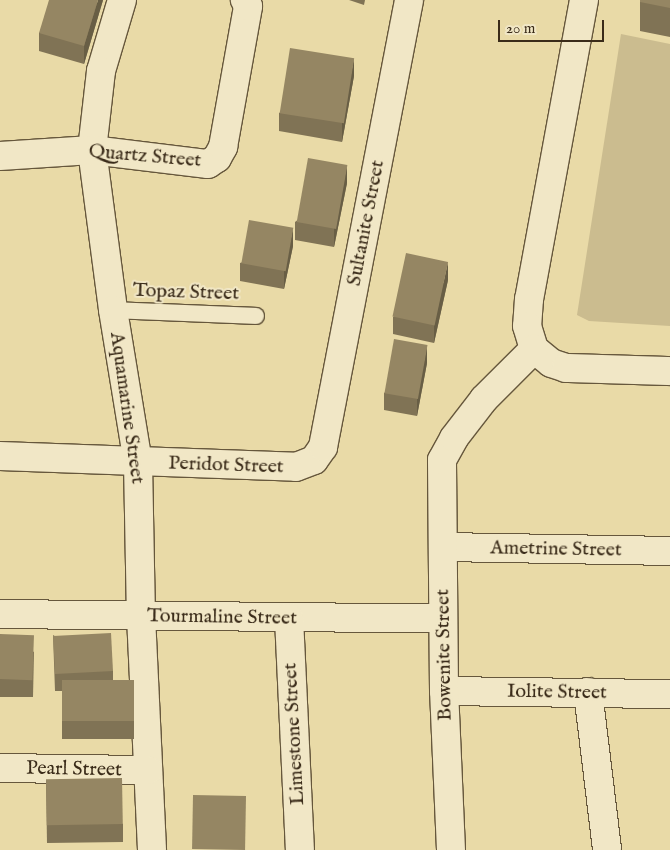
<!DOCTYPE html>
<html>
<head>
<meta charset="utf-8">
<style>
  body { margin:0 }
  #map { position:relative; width:670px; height:850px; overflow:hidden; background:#e9daa7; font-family:"IM FELL English",serif }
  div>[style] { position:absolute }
  .green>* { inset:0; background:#cbbc8f }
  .roads { filter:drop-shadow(1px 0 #66573c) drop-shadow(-1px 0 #66573c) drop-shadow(0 1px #66573c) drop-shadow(0 -1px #66573c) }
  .service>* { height:16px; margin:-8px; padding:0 8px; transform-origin:8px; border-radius:8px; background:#f1e7c6 }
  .minor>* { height:28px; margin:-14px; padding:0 14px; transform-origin:14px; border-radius:14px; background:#f1e7c6 }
  .wall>* { inset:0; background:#807355 }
  .shaded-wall>* { inset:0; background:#685e45 }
  .building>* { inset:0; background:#958663; transform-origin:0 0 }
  span { translate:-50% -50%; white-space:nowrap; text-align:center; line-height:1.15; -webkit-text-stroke:4px #f1e7c6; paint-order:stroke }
  .street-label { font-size:20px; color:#3a2b19 }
  .scale { position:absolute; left:498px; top:20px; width:106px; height:22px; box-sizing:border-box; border:2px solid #3a2b19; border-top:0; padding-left:6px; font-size:15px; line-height:18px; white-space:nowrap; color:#3a2b19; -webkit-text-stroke:4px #f1e7c6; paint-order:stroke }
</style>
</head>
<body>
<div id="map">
  <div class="green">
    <i style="clip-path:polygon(621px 34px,670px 44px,670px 326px,589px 321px,577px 315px)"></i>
  </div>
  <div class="roads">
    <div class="service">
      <i style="left:113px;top:310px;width:143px;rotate:2.4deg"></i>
    </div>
    <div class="minor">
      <i style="left:122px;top:0;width:74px;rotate:106.5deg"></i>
      <i style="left:101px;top:71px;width:80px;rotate:96.5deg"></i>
      <i style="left:92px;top:150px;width:161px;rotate:82.5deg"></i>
      <i style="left:113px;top:310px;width:154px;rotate:80.7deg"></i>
      <i style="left:138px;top:462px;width:154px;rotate:88.9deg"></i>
      <i style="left:141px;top:616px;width:234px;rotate:87.3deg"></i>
      <i style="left:584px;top:0;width:304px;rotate:100.4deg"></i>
      <i style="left:529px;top:299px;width:27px;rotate:94deg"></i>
      <i style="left:527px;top:326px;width:24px;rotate:73deg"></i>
      <i style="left:534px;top:349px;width:22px;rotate:39deg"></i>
      <i style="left:551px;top:363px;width:16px;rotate:18deg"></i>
      <i style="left:566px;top:368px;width:104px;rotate:1.7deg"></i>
      <i style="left:0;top:156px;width:92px;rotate:-3.7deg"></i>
      <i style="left:92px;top:150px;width:117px;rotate:6.9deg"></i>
      <i style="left:208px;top:164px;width:11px;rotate:-34deg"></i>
      <i style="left:217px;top:158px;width:13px;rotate:-61deg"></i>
      <i style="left:223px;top:147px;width:143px;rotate:-79.9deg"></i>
      <i style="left:248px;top:6px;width:7px;rotate:-117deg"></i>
      <i style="left:0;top:456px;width:296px;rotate:2.1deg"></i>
      <i style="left:296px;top:467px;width:19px;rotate:-21deg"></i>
      <i style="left:314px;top:460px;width:16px;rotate:-55deg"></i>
      <i style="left:323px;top:447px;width:455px;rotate:-79.1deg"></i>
      <i style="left:443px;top:547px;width:227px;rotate:1deg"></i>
      <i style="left:0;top:614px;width:443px;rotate:0.6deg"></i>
      <i style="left:289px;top:618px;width:232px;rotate:87.3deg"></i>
      <i style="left:444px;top:691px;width:226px;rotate:0.8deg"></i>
      <i style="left:588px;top:692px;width:159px;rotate:83.1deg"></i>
      <i style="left:0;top:768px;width:148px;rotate:0.8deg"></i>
      <i style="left:451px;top:850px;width:159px;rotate:-92.5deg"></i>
      <i style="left:444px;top:691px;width:231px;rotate:-90.5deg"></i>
      <i style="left:442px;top:460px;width:25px;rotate:-61deg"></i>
      <i style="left:454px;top:438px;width:49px;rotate:-52.4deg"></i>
      <i style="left:484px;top:399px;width:71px;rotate:-45deg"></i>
    </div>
  </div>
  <div class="wall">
    <i style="clip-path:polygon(103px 0,84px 64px,39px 51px,39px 33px)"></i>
    <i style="clip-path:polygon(349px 0,365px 0,364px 5px)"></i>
    <i style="clip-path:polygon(670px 0,670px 37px,640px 31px,640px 2px)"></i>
    <i style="clip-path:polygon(354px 76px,342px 142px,279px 131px,279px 113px)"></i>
    <i style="clip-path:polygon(347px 183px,334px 247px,295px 240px,295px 222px)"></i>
    <i style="clip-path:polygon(293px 246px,284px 289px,240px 281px,240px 263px)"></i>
    <i style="clip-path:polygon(448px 280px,434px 343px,393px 334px,393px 317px)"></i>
    <i style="clip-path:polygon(427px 363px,417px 416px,384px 410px,384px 393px)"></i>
    <i style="clip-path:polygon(0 634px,34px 652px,33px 697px,0 697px)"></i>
    <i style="clip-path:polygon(53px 635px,113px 671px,113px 680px,134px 680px,134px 739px,62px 739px,62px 691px,55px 691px)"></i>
    <i style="clip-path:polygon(46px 780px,123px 824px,123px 842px,47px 843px)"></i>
  </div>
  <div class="shaded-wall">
    <i style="clip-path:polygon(98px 0,103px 0,84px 64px,84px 46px)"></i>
    <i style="clip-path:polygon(354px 58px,354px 76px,342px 142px,342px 124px)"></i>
    <i style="clip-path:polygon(347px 165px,347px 183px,334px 247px,334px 230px)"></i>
    <i style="clip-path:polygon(293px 228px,293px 246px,284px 289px,284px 272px)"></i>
    <i style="clip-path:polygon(448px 262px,448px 280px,434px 343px,434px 325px)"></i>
    <i style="clip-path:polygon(427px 345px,427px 363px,417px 416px,417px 399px)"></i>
  </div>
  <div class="building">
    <i style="clip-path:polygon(49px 0,98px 0,84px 46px,39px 33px)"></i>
    <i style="clip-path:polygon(640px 0,670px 0,670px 8px,640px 2px)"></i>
    <i style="left:290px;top:48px;width:65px;height:66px;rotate:9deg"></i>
    <i style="left:308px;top:158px;width:40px;height:65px;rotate:10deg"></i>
    <i style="left:249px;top:220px;width:45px;height:44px;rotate:10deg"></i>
    <i style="left:406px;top:253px;width:43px;height:65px;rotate:12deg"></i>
    <i style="left:394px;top:339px;width:34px;height:55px;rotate:10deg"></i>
    <i style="left:111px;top:633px;width:38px;height:58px;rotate:87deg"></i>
    <i style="left:0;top:634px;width:34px;height:45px;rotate:2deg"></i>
    <i style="left:134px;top:680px;width:41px;height:72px;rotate:90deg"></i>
    <i style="left:122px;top:778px;width:46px;height:76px;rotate:89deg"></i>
    <i style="left:246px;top:796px;width:54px;height:53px;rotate:91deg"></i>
  </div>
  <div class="street-label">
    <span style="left:145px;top:156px;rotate:5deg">Quartz Street</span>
    <span style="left:366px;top:223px;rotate:-79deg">Sultanite Street</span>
    <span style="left:186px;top:292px;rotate:2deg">Topaz Street</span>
    <span style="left:127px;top:408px;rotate:82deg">Aquamarine Street</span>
    <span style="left:226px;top:465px;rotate:2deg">Peridot Street</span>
    <span style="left:556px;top:549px;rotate:1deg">Ametrine Street</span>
    <span style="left:222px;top:617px;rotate:1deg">Tourmaline Street</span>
    <span style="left:444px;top:655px;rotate:-91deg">Bowenite Street</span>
    <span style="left:557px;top:692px;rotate:1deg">Iolite Street</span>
    <span style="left:294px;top:734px;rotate:-93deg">Limestone Street</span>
    <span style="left:74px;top:769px;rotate:1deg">Pearl Street</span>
  </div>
  <div class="scale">20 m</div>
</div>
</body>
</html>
